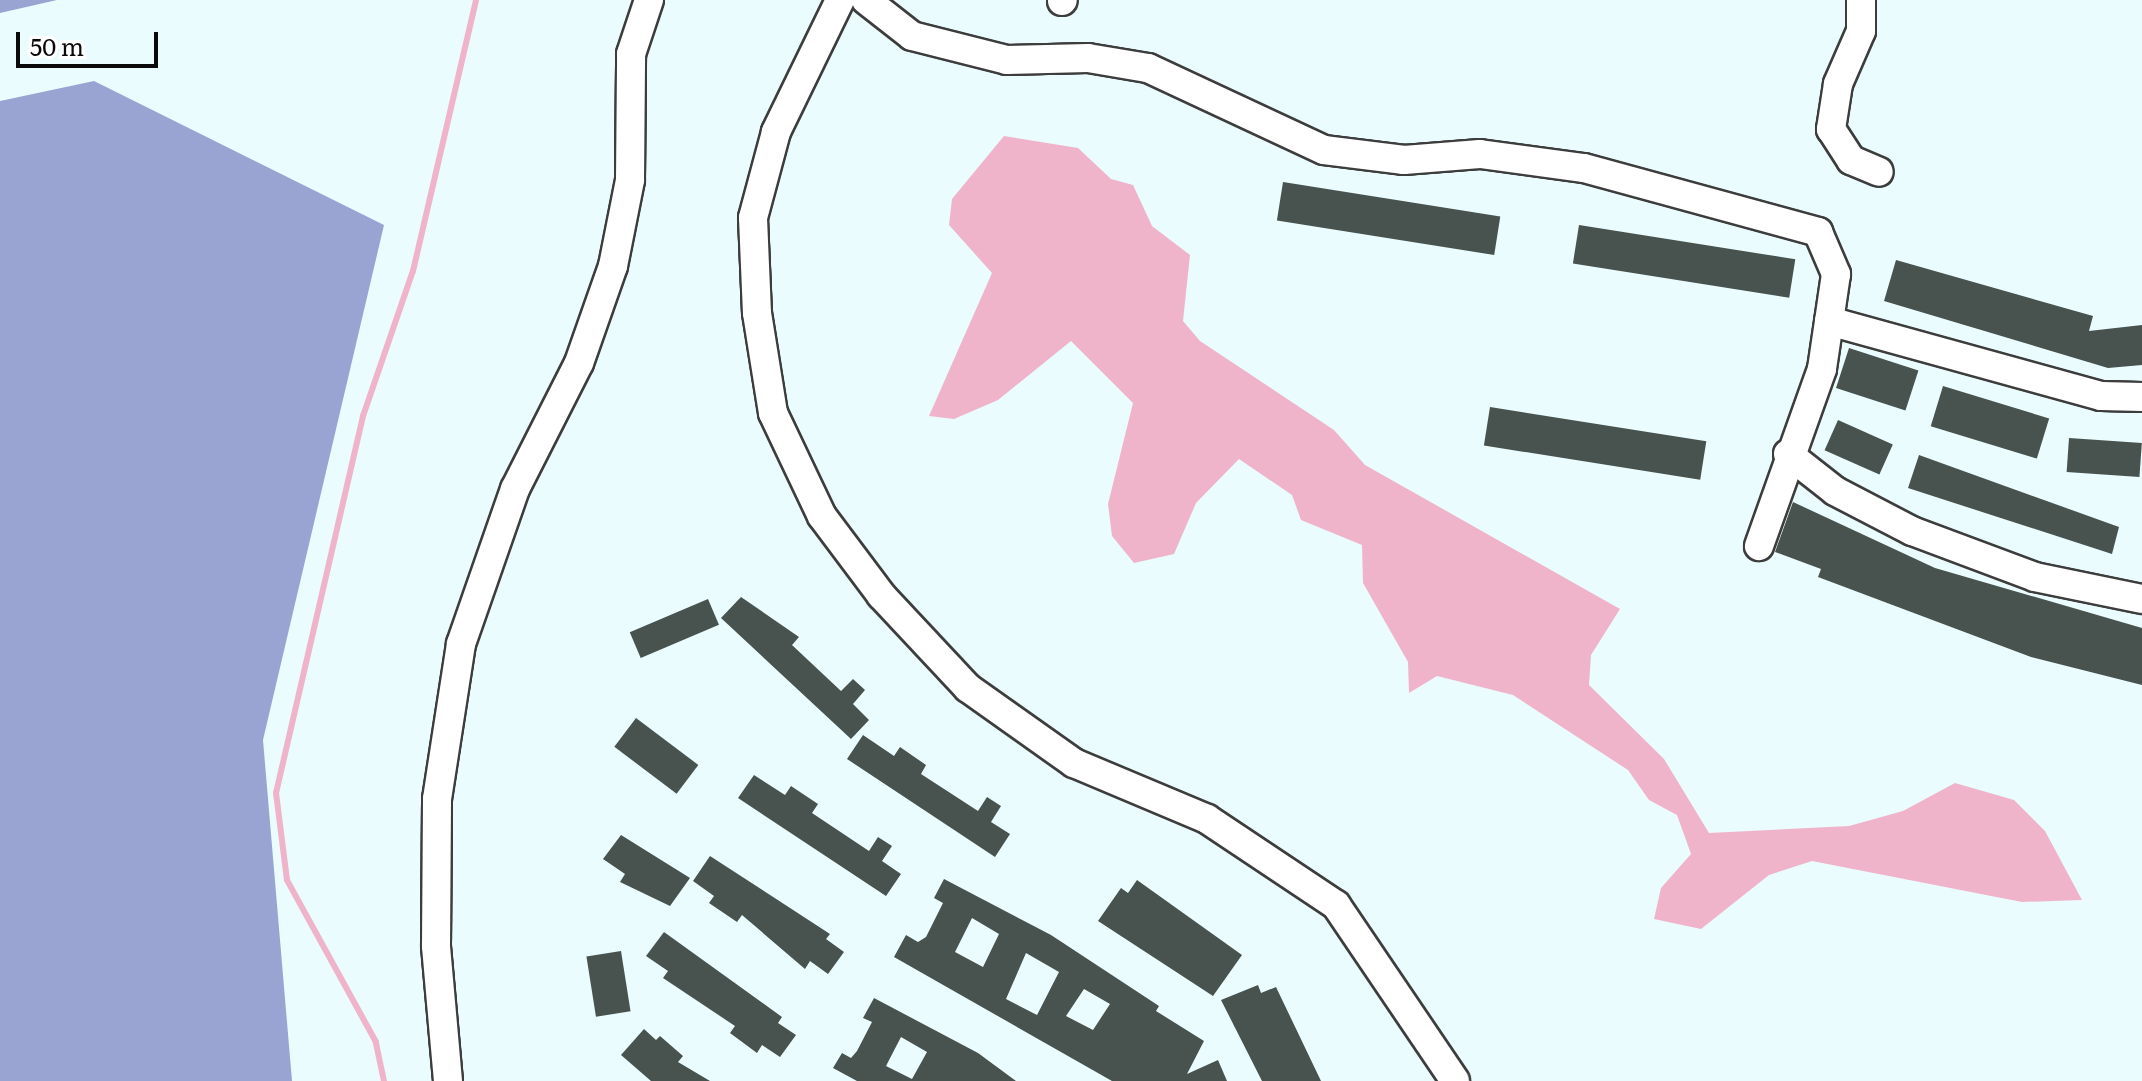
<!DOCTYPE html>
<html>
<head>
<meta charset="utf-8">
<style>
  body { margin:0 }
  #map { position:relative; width:2142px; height:1081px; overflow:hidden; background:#eafcfd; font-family:Literata,serif }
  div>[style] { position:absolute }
  .forest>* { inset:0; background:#99a4d2 }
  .water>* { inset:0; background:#efb4ca }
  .stream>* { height:6px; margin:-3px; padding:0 3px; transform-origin:3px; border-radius:3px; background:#efb4ca }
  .building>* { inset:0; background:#48524e; transform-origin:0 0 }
  .roads { filter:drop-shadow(2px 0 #3d3d3d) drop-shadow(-2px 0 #3d3d3d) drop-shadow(0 2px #3d3d3d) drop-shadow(0 -2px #3d3d3d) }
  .minor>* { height:28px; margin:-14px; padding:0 14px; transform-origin:14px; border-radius:14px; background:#fff }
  span { translate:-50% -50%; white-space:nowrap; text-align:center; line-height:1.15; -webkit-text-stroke:8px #fff; paint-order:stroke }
  .scale { position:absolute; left:16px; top:32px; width:142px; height:36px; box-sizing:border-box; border:4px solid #0a0a0a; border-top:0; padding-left:10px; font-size:24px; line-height:28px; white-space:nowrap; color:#0a0a0a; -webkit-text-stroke:6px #fff; paint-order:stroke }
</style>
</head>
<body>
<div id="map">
  <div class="forest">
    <i style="clip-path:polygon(0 0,57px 0,0 13px)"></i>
    <i style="clip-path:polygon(94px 81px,384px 225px,263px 740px,292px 1081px,0 1081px,0 101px)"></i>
  </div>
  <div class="water">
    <i style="clip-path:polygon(1004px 136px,1078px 148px,1111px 179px,1133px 185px,1152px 226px,1190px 255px,1183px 321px,1200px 341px,1334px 430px,1365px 465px,1620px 609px,1591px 655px,1589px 685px,1664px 759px,1709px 833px,1849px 826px,1903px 811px,1955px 783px,2014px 800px,2045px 831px,2082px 900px,2022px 902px,1812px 861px,1769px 875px,1701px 929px,1654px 919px,1661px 888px,1691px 854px,1677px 815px,1649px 800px,1628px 770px,1513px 695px,1437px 676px,1409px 693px,1408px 662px,1363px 583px,1362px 545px,1301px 520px,1292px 495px,1239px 459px,1196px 503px,1174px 554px,1134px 563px,1112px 536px,1108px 504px,1133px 403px,1071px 341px,998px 400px,954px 419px,929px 416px,992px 273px,949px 225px,952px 199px)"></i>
  </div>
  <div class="stream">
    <i style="left:384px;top:1081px;width:40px;rotate:-102deg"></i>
    <i style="left:376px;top:1042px;width:185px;rotate:-118.8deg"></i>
    <i style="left:287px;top:880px;width:88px;rotate:-97.2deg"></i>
    <i style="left:276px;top:793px;width:387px;rotate:-77deg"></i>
    <i style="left:363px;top:416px;width:153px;rotate:-71deg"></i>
    <i style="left:413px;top:271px;width:278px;rotate:-76.9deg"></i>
  </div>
  <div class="building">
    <i style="left:1283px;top:182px;width:220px;height:39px;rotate:9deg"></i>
    <i style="left:1579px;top:225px;width:219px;height:39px;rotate:9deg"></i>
    <i style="clip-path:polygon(1896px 260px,2093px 316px,2089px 331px,2142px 325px,2142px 365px,2108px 368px,1884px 301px)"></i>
    <i style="left:1849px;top:348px;width:73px;height:42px;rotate:18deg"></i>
    <i style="left:1943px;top:386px;width:111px;height:42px;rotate:17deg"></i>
    <i style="left:1490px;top:407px;width:219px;height:39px;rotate:9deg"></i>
    <i style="left:1838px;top:420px;width:60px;height:33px;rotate:24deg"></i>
    <i style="left:2069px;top:438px;width:73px;height:34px;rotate:4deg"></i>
    <i style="clip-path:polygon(1919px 455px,2119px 527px,2112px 554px,1908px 488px)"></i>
    <i style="clip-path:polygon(1793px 502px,1935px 568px,2142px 628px,2142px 685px,2031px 657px,1818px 577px,1821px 569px,1775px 552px)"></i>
    <i style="clip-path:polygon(741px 597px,799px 637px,792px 645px,841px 691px,853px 679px,865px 690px,853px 704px,869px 720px,851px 739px,721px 618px)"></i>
    <i style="left:708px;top:599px;width:28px;height:85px;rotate:67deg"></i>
    <i style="left:636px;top:718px;width:78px;height:36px;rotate:37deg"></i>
    <i style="clip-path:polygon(863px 735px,894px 756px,900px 747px,926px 765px,921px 774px,978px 811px,987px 797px,1001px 806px,991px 822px,1010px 834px,995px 857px,847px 759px)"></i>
    <i style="clip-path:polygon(754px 775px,785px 795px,791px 786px,818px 804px,812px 813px,869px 851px,878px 837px,892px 846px,882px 861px,901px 874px,886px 896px,738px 798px)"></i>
    <i style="clip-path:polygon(621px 835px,690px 878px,670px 906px,620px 882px,625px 874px,603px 859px)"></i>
    <i style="clip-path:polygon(710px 856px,830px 934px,826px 939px,844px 952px,828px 974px,810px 961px,805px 969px,742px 915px,737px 922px,709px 903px,714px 896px,693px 881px)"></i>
    <i style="clip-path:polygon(evenodd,944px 879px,1051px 935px,1159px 1006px,1156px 1011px,1204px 1041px,1187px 1074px,1218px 1060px,1227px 1081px,1112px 1081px,894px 957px,906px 935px,918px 942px,926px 937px,943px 903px,934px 898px,944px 879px,972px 918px,999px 934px,983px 967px,955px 952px,972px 918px,944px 879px,1026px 953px,1059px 972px,1037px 1015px,1006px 999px,1026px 953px,944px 879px,1084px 989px,1110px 1004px,1093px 1030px,1066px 1016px,1084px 989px)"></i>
    <i style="clip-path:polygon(1137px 880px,1242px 955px,1213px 996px,1098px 921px,1121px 888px,1128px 893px)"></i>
    <i style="clip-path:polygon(664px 932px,782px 1017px,778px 1023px,796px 1035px,780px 1057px,762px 1045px,757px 1053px,730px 1033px,735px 1026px,663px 978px,668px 971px,646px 956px)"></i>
    <i style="left:621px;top:951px;width:61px;height:35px;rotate:81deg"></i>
    <i style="clip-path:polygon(1258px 985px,1261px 993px,1276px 987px,1321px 1081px,1262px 1081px,1221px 1000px)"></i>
    <i style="clip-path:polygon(evenodd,874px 998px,978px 1053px,1016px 1081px,857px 1081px,833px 1068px,842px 1053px,851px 1058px,857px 1051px,872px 1022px,863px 1018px,874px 998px,901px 1037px,927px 1052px,912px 1079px,886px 1066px,901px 1037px)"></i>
    <i style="clip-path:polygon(644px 1029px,656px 1040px,660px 1036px,683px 1056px,678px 1062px,710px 1081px,651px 1081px,621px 1055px)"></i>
  </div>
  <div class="roads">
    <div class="minor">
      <i style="left:840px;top:0;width:147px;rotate:115.9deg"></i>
      <i style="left:776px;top:132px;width:89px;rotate:105deg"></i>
      <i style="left:753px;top:218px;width:95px;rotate:87.6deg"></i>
      <i style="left:757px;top:313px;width:101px;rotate:80.9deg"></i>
      <i style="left:773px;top:413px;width:114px;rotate:64.6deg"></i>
      <i style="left:822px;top:516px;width:99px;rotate:53.2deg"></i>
      <i style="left:881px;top:595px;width:127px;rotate:46.9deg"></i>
      <i style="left:968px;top:688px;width:130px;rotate:35.3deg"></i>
      <i style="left:1074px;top:763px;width:144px;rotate:22.8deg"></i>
      <i style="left:1207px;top:819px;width:155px;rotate:33.7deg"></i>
      <i style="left:1336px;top:905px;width:212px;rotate:55.9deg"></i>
      <i style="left:866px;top:0;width:58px;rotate:38deg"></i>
      <i style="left:912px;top:36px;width:98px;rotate:14.2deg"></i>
      <i style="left:1007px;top:60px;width:81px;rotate:-1.4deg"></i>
      <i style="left:1088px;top:58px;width:61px;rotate:9.5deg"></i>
      <i style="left:1148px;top:68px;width:194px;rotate:25deg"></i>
      <i style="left:1324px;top:150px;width:81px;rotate:7.1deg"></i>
      <i style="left:1404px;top:160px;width:76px;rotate:-4.5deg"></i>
      <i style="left:1480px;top:154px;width:105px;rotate:7.7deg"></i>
      <i style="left:1584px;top:168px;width:243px;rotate:15.3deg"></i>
      <i style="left:1818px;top:232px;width:46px;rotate:66.8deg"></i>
      <i style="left:1836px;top:274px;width:96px;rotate:98.4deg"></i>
      <i style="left:1822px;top:369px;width:188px;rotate:109.6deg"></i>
      <i style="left:1861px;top:0;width:31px;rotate:90deg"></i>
      <i style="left:1861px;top:31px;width:58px;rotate:113.5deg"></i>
      <i style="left:1838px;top:84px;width:46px;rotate:98.8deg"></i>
      <i style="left:1831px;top:129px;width:37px;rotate:57deg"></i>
      <i style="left:1851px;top:160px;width:30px;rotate:23deg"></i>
      <i style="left:1062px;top:1px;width:1px;rotate:-45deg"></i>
      <i style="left:1829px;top:321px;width:282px;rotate:15.4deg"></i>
      <i style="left:2101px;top:396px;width:41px;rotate:1.4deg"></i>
      <i style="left:1788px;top:454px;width:60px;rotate:38.2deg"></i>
      <i style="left:1835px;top:491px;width:87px;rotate:27.5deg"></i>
      <i style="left:1912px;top:531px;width:131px;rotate:20.5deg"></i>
      <i style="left:2035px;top:577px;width:109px;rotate:11.6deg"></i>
      <i style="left:448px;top:1081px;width:136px;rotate:-95.1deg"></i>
      <i style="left:436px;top:946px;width:147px;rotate:-89.6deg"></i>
      <i style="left:437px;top:799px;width:157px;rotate:-81.2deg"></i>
      <i style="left:461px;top:644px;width:164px;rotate:-70.8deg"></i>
      <i style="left:515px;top:489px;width:141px;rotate:-63.1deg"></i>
      <i style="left:579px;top:363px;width:103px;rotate:-70.7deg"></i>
      <i style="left:613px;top:266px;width:88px;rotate:-78.8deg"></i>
      <i style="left:630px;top:180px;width:126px;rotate:-89.5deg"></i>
      <i style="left:631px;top:54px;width:57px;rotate:-71.6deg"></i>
    </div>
  </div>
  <div class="scale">50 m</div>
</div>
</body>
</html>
